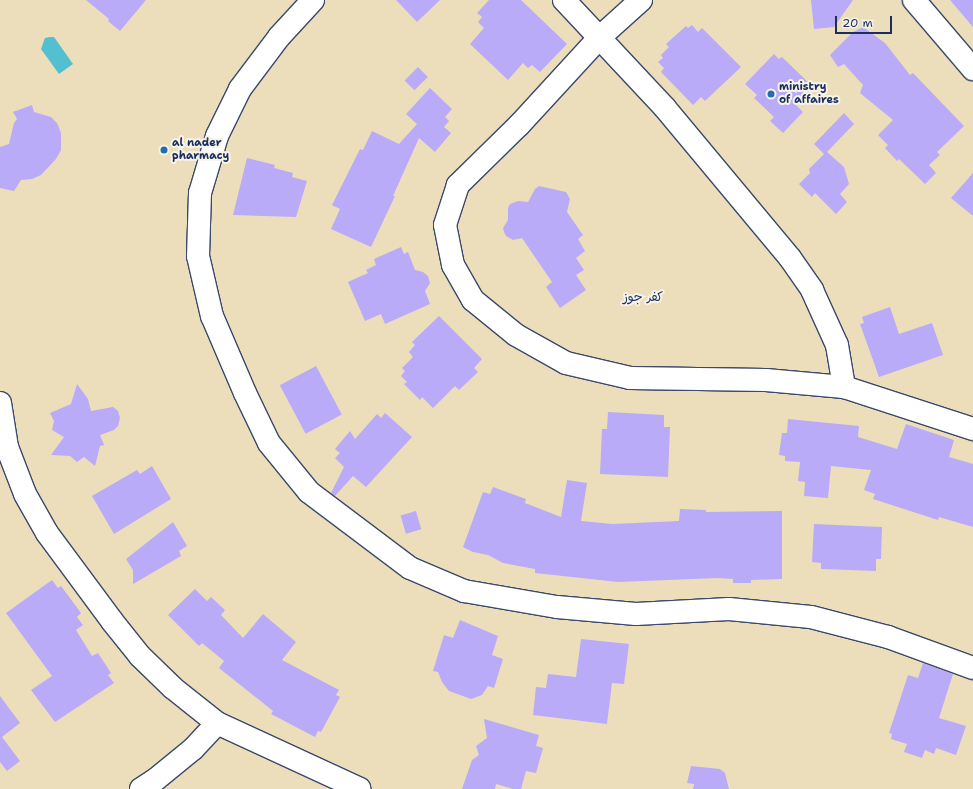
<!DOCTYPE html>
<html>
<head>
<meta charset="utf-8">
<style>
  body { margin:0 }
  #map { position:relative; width:973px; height:789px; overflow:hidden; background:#ecdeba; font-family:"Shantell Sans","Playpen Sans Arabic",sans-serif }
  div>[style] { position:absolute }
  .water>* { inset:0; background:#54bfcf }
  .building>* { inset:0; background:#b9abf7; transform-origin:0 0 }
  .roads { filter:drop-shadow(1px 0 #3a496c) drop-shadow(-1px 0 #3a496c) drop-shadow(0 1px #3a496c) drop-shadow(0 -1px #3a496c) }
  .street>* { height:22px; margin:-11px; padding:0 11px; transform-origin:11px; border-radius:11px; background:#fff }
  .dots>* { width:11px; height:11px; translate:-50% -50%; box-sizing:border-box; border:2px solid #f7f3e8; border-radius:50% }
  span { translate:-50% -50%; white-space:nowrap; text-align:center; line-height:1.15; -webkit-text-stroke:4px #f7f3e8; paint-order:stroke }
  .poi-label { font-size:11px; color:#1b2f5e; font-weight:700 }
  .left { translate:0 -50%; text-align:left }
  .quarter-label { font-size:13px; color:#1b2f5e }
  .scale { position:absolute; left:835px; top:16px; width:57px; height:18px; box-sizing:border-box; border:2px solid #1b2f5e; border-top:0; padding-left:5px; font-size:12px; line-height:14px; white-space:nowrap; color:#1b2f5e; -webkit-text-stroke:3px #f7f3e8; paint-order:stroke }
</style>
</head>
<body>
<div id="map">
  <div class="water">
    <i style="clip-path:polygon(50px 37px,54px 37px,73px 64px,59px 74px,41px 49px,45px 38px)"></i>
  </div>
  <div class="building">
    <i style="clip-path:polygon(86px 0,146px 0,120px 31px,108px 21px,109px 19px)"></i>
    <i style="clip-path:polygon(396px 0,440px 0,417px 22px)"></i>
    <i style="clip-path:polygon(489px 0,521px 0,567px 44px,540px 72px,532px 65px,528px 68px,523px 63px,508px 80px,470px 44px,484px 28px,478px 22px,482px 17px,477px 13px)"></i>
    <i style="clip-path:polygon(811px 0,853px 0,834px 27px,814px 29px)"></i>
    <i style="clip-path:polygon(950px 0,973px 0,973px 27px)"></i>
    <i style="clip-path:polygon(692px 25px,698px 32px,702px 28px,741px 67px,705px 101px,701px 97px,693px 105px,661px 72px,664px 68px,658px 62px,663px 58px,661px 55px,669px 47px,666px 44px,686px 26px,688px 28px)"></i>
    <i style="clip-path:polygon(863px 27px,885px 43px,910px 75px,913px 73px,964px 126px,937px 152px,940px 155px,929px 165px,936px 173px,925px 184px,899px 159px,897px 161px,885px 148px,888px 145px,878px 135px,893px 120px,860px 93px,863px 85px,844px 64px,838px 67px,830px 55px,853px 32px)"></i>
    <i style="clip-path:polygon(774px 54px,779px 59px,782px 57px,811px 85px,794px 103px,803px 112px,783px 133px,770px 121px,774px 117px,754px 98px,757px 95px,745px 84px)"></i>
    <i style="left:418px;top:67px;width:14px;height:19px;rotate:45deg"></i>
    <i style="clip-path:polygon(430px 88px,452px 109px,445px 117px,449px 121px,444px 127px,451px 133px,435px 152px,419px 138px,393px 196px,395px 196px,371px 247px,331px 229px,340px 209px,332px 205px,360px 149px,363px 150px,372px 131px,399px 144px,417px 124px,406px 114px)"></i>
    <i style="clip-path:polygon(32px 105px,34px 112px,51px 117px,57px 123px,61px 133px,61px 150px,56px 159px,41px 175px,32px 179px,21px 180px,14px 191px,0 188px,0 147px,9px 144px,14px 123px,17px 119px,13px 112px)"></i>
    <i style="clip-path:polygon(844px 113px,854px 124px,827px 152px,844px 167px,849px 184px,840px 194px,847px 202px,836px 214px,815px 193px,812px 197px,799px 184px,810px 173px,809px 169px,824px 154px,814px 144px)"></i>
    <i style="clip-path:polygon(247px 158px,275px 165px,274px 168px,293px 173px,292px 177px,307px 181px,296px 217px,233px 215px)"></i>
    <i style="clip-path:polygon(973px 173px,973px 216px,951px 198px)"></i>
    <i style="clip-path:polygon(539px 186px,566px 192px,570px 199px,567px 212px,583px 235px,578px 239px,585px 251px,576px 258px,584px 270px,576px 275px,586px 290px,560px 308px,546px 287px,552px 282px,522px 238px,513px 240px,506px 236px,504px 232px,503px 228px,508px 220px,508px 208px,510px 204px,518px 201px,528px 202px,535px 189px)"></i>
    <i style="clip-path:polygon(401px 247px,404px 254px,408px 252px,415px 270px,423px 272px,428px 276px,430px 283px,425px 291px,430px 304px,385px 324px,381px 314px,365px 321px,348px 282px,368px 273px,366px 270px,376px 265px,374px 259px)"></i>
    <i style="clip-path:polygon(890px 307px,899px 334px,932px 323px,943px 355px,879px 377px,860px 324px,864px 323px,862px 317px)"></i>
    <i style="clip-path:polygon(439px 316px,482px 359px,474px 368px,478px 372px,459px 390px,455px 386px,433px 408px,422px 397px,420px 400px,404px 384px,407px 382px,401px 376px,405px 371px,402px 368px,413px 357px,409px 352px,415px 345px,412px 342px)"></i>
    <i style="left:316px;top:366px;width:55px;height:41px;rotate:62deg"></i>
    <i style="clip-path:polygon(77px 384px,88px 399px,91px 411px,113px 407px,118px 411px,120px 418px,118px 426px,114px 430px,100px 435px,104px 445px,100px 446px,95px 466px,84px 457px,77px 462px,70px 456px,51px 455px,64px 437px,52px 430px,54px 421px,50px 413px,71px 404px)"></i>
    <i style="clip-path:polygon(608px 412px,664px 415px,664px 427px,670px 427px,668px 477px,600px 474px,602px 429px,607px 429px)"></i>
    <i style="clip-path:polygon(385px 413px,412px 437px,366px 487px,353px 476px,335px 496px,331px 493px,344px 467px,335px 458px,340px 453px,335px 449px,350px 431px,355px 439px,377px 414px,381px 418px)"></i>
    <i style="clip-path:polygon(788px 419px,859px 426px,858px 437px,897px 449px,906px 424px,954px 440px,949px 457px,973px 464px,973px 527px,939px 517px,938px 520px,873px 499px,875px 494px,864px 490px,871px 470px,831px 466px,828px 498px,804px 496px,805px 482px,798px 481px,800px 462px,785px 461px,785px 456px,779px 455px,782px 433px,787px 433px)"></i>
    <i style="clip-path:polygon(152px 466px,171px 499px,114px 534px,92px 496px,137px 470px,140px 474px)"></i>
    <i style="clip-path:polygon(567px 480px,587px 483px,581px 521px,613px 524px,679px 521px,680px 509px,706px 510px,706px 512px,782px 511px,782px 579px,751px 580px,751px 583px,733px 583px,733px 579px,718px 578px,618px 582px,535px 573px,535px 569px,503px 563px,488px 555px,473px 552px,463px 547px,483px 492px,490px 494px,493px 487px,526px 499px,525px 503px,561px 517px)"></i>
    <i style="left:416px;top:511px;width:19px;height:16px;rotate:74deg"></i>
    <i style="clip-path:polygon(173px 522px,187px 546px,179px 551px,181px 556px,133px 584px,133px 570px,126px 559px)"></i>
    <i style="clip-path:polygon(814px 524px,882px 527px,881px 559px,876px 559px,876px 571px,821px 569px,821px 563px,812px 562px)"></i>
    <i style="clip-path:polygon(52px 580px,58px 588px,61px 586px,81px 613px,77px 617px,83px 625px,76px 630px,92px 656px,98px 653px,111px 673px,108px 675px,114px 683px,55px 722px,31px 690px,52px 676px,6px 613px)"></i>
    <i style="clip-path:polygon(195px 589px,207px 601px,211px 597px,225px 610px,221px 615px,243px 638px,263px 614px,296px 642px,282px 660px,339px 690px,336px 695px,340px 697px,321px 732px,318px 731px,315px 737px,271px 714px,273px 711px,219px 668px,224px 661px,202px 643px,199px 646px,168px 615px)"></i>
    <i style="clip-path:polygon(460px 620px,498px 636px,492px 655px,503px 659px,494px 688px,488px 686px,482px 695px,471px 699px,449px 691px,442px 682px,438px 672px,433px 671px,444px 635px,453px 638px)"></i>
    <i style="clip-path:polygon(581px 639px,629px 644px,624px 684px,612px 683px,607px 724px,533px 715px,536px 687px,546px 688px,548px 674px,576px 677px)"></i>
    <i style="clip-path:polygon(923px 663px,953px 674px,939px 718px,966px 726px,956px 755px,936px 748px,934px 754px,925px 750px,922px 758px,904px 752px,907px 744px,891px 739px,892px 734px,889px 733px,908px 675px,918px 678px)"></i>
    <i style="clip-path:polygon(0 696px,20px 723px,2px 737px,20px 761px,7px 771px,0 762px)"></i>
    <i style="clip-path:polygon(484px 719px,539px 735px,536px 746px,543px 748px,536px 773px,526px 771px,521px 789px,513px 789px,496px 784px,495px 789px,462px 789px,472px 760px,479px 755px,476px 746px,487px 738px)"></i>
    <i style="clip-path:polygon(691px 766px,720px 769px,725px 773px,729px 789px,693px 789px,694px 784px,687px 783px)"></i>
  </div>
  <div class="roads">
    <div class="street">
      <i style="left:313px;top:0;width:50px;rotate:132.6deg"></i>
      <i style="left:279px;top:37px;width:65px;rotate:126.9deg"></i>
      <i style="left:240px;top:89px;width:52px;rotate:116.1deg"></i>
      <i style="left:217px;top:136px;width:59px;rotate:106.6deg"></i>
      <i style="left:200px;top:193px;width:63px;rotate:91.8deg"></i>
      <i style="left:198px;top:256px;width:62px;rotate:76.9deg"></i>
      <i style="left:212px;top:316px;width:84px;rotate:66.8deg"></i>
      <i style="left:245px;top:393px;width:55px;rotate:64.4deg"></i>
      <i style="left:269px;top:443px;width:63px;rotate:50.8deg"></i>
      <i style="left:309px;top:492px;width:126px;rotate:37deg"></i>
      <i style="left:410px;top:568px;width:59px;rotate:23.1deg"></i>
      <i style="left:464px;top:591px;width:94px;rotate:9.8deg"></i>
      <i style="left:557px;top:607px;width:79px;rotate:5.1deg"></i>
      <i style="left:636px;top:614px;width:93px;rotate:-3.1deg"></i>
      <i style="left:729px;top:609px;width:82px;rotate:5.6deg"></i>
      <i style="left:811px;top:617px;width:80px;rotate:14.6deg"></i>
      <i style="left:888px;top:637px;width:90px;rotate:20deg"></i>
      <i style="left:564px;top:0;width:148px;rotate:46.9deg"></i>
      <i style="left:665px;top:108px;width:195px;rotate:50.2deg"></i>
      <i style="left:790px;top:258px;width:39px;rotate:55deg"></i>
      <i style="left:812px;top:290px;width:60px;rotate:65.6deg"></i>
      <i style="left:837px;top:345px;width:43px;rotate:80.5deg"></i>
      <i style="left:641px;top:0;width:55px;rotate:137.9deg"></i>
      <i style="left:600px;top:37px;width:120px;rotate:132.6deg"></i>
      <i style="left:519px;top:125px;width:86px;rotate:135.5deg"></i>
      <i style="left:458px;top:185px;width:42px;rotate:108deg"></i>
      <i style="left:445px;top:225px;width:41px;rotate:78.7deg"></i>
      <i style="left:453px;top:265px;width:40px;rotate:60.3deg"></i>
      <i style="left:473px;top:300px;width:55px;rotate:39.1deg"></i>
      <i style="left:516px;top:335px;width:57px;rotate:29.2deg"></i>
      <i style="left:566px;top:363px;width:66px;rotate:13.2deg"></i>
      <i style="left:630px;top:378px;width:136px;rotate:0.8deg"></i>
      <i style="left:766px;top:380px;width:78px;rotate:5.1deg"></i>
      <i style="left:844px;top:387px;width:136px;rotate:18deg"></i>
      <i style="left:914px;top:0;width:91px;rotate:49.5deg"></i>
      <i style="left:0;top:403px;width:45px;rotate:81deg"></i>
      <i style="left:7px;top:447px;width:50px;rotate:69deg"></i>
      <i style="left:25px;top:494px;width:45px;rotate:60.6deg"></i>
      <i style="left:47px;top:533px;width:109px;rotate:53.5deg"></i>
      <i style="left:112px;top:621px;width:45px;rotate:51.3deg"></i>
      <i style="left:140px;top:656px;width:46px;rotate:44.1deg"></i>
      <i style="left:173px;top:688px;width:56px;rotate:38.5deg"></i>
      <i style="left:217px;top:723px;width:157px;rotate:24.8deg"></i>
      <i style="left:141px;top:789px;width:17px;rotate:-33deg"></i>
      <i style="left:155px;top:780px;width:49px;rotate:-39.2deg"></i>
      <i style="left:193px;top:749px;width:35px;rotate:-47deg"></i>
    </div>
  </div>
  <div class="dots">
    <i style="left:771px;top:94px;background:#1f6fb2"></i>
    <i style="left:164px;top:150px;background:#1f6fb2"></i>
  </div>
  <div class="poi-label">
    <span class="left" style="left:779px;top:94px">ministry<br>of affaires</span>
    <span class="left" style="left:172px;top:150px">al nader<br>pharmacy</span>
  </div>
  <div class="quarter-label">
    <span style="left:643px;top:297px">كفر جوز</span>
  </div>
  <div class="scale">20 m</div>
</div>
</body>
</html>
